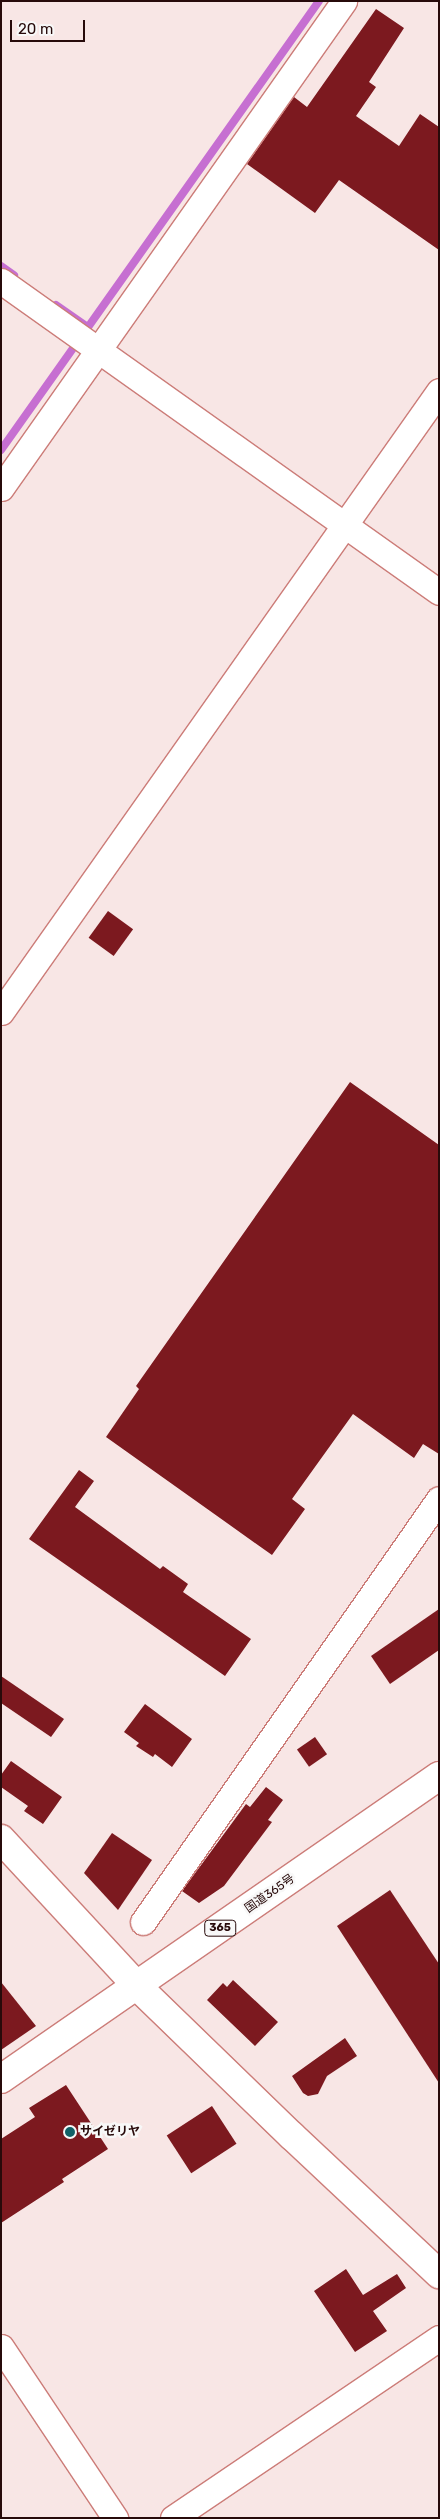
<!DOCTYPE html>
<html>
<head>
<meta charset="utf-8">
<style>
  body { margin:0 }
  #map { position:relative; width:440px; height:2519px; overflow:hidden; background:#f8e6e5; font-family:Rubik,"Noto Sans JP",sans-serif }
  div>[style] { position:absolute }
  .stream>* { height:8px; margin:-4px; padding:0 4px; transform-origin:4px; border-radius:4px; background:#c66fd1 }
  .building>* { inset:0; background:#7c191f; transform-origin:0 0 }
  .roads { filter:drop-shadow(1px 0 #cc7d79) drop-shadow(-1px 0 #cc7d79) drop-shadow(0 1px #cc7d79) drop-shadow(0 -1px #cc7d79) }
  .minor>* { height:25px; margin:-12.5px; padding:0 12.5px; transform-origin:12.5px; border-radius:12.5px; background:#fff }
  .tertiary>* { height:28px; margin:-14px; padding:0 14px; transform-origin:14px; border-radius:14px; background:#fff }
  .trunk>* { height:28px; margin:-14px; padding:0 14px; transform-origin:14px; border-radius:14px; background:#fff }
  .dots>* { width:14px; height:14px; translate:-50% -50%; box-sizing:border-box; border:2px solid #f8f8f8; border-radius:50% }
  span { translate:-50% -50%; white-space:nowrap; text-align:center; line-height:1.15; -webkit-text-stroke:5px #f8f8f8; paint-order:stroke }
  .shield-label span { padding:1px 4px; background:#f8f8f8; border:1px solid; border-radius:4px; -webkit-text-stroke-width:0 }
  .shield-label { font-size:11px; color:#270a0a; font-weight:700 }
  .street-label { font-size:12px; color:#270a0a }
  .poi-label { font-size:12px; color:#270a0a; font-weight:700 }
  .left { translate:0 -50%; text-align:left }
  .frame { position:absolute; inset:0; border:2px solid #270a0a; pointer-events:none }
  .scale { position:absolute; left:10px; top:20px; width:75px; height:22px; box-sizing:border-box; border:2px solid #270a0a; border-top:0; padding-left:6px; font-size:15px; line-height:18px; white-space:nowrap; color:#270a0a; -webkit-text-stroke:4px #f8f8f8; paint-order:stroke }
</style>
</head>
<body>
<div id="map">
  <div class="stream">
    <i style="left:1px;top:266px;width:16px;rotate:35deg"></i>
    <i style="left:56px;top:305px;width:39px;rotate:35deg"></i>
    <i style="left:1px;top:450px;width:550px;rotate:-54.69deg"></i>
  </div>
  <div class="building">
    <i style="clip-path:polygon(376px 9px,404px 28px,369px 82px,376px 87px,356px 116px,399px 146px,420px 114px,439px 127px,439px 250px,339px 180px,315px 213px,247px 164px,294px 97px,307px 107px)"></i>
    <i style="left:108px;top:911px;width:31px;height:33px;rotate:36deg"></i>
    <i style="clip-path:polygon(350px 1082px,439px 1145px,439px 1454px,423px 1444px,414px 1458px,353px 1414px,292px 1499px,305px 1509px,272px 1555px,106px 1437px,139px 1389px,136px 1386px)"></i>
    <i style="clip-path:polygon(79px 1470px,94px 1481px,75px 1507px,160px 1569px,163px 1566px,188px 1584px,183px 1592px,251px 1639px,225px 1676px,29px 1539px)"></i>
    <i style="clip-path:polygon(439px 1609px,439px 1650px,390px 1684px,371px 1656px)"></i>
    <i style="clip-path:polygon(1px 1676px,64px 1719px,51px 1737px,1px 1703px)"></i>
    <i style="clip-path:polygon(145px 1704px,192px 1739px,172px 1767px,155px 1754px,153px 1757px,136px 1746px,139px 1743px,124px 1732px)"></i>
    <i style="left:315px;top:1737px;width:21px;height:22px;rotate:55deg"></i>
    <i style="clip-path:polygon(11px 1761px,62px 1797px,43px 1824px,24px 1811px,28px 1806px,1px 1787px,1px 1775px)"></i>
    <i style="clip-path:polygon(266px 1787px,283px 1800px,268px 1820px,272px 1822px,224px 1886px,199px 1903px,182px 1891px,246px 1804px,250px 1807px)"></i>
    <i style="clip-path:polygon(112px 1833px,152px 1860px,118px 1910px,84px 1873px)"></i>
    <i style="clip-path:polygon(390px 1890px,439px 1964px,439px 2083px,337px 1926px)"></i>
    <i style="clip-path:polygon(233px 1980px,278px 2022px,255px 2046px,207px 2000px,223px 1983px,227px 1987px)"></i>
    <i style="clip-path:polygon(1px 1982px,36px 2026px,1px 2050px)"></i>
    <i style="clip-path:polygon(345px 2038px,357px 2056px,327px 2076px,318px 2094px,308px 2096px,303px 2093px,292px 2076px)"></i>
    <i style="clip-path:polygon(66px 2085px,108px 2149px,62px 2179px,64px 2182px,1px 2223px,1px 2139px,35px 2117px,29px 2108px)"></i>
    <i style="left:212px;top:2106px;width:45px;height:54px;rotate:57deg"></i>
    <i style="clip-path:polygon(346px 2269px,363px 2295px,397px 2274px,406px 2288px,373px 2311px,387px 2331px,355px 2352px,314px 2291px)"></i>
  </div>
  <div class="roads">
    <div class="minor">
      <i style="left:1px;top:281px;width:537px;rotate:35.38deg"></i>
      <i style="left:1px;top:488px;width:596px;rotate:-54.84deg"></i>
      <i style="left:1px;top:1012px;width:760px;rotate:-54.8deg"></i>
      <i style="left:143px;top:1922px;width:516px;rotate:-55.02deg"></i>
      <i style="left:1px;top:2347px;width:206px;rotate:56.3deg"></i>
      <i style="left:173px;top:2518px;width:321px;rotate:-34.1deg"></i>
    </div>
    <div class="tertiary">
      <i style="left:1px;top:1839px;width:200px;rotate:47.2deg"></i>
      <i style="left:137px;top:1986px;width:216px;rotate:44.1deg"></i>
      <i style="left:292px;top:2136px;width:202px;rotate:43.2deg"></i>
    </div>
    <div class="trunk">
      <i style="left:1px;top:2079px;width:533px;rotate:-34.67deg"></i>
    </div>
  </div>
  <div class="dots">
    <i style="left:70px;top:2132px;background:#106167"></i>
  </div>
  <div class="shield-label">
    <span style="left:220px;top:1928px">365</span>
  </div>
  <div class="street-label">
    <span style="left:270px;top:1894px;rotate:-35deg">国道365号</span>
  </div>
  <div class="poi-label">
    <span class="left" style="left:80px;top:2132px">サイゼリヤ</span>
  </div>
  <div class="frame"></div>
  <div class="scale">20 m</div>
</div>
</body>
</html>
